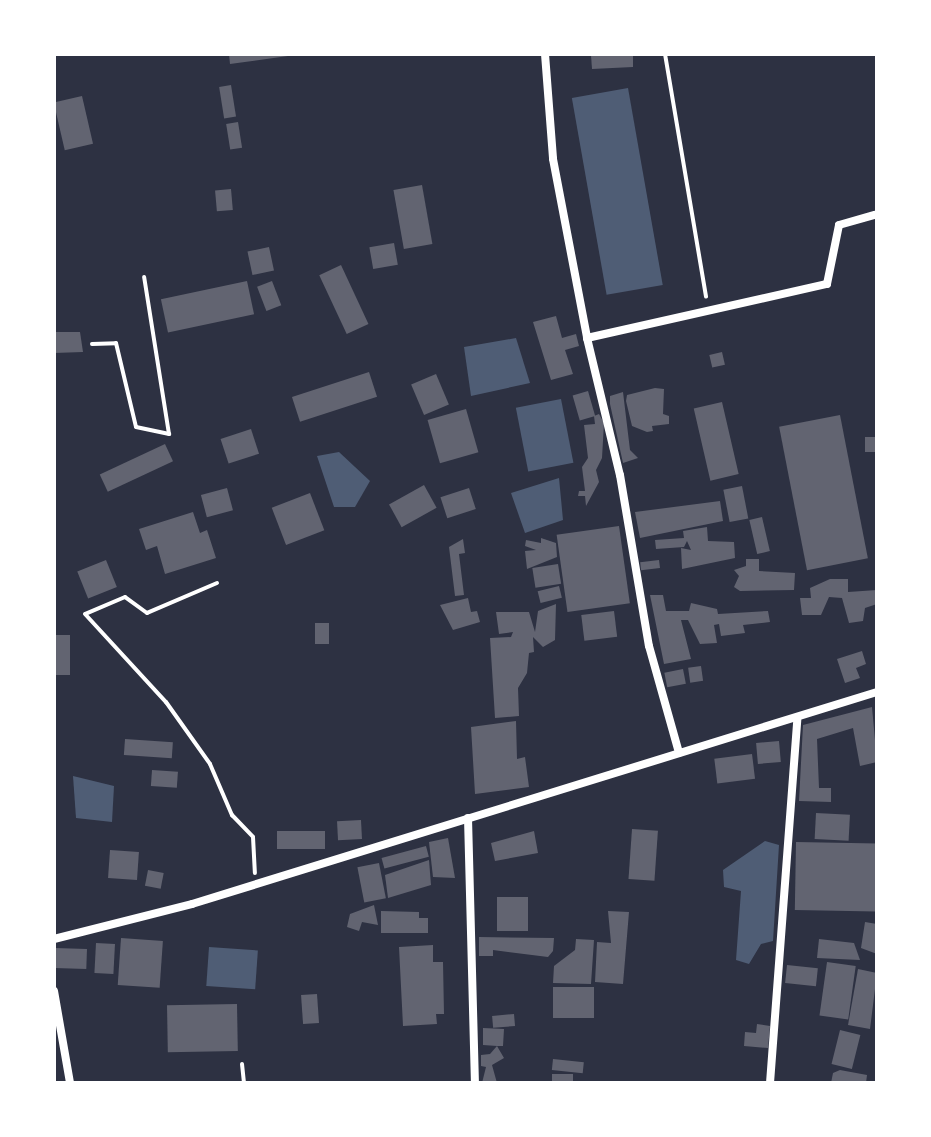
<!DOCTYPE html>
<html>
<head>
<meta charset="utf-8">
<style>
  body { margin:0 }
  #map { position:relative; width:931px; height:1137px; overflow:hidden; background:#2d3142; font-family:Signika,sans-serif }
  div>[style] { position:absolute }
  .water>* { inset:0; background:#4f5d75; transform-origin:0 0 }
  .building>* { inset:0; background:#626471; transform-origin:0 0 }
  .path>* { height:4px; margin:-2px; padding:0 2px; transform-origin:2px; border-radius:2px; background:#fff }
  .minor>* { height:8px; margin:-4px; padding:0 4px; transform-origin:4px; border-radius:4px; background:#fff }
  span { translate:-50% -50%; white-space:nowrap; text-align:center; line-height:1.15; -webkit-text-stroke:6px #fff; paint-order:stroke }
  .frame { position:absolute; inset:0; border:56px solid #fff; pointer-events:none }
</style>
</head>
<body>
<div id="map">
  <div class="water">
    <i style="left:628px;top:88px;width:200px;height:57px;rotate:80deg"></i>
    <i style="clip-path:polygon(516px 338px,530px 383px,471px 396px,464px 347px)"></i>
    <i style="left:561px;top:399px;width:65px;height:46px;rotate:79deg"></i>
    <i style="clip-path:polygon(339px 452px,370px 481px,355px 507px,334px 507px,317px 456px)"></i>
    <i style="clip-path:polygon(559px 478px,563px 520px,525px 533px,511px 493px)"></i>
    <i style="clip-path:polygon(73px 776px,114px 786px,112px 822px,76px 818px)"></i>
    <i style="clip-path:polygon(765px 841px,779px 845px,773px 941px,761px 944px,749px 964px,736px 960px,741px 891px,724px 887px,723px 870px)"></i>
    <i style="left:209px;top:947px;width:49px;height:39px;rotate:4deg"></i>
  </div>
  <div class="building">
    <i style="clip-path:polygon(229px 54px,288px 54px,288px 56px,230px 64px)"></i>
    <i style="clip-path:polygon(609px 54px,633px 54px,633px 67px,592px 69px,591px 55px)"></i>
    <i style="left:231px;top:85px;width:32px;height:12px;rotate:81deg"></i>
    <i style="left:82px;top:96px;width:49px;height:29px;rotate:77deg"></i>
    <i style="left:238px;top:122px;width:26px;height:12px;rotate:81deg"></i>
    <i style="left:422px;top:185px;width:60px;height:29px;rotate:80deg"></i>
    <i style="left:231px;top:189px;width:21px;height:16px;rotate:85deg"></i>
    <i style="left:394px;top:243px;width:22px;height:25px;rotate:80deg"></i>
    <i style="left:269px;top:247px;width:24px;height:22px;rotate:78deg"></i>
    <i style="left:341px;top:265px;width:65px;height:24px;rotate:65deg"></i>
    <i style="left:247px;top:281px;width:34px;height:88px;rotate:78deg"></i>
    <i style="left:272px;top:281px;width:26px;height:16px;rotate:69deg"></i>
    <i style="clip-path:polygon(556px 316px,562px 338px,576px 334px,579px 346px,565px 350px,573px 374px,551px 380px,533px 322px)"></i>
    <i style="clip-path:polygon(54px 332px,80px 332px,83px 352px,54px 353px)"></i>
    <i style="left:722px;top:352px;width:13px;height:13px;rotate:77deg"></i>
    <i style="left:369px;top:372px;width:26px;height:81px;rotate:72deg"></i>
    <i style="left:436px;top:374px;width:33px;height:27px;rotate:67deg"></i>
    <i style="clip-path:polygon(655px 388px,664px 389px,663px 414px,669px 416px,669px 424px,652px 426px,653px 431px,647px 432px,632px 426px,626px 401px,627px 395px)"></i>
    <i style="left:588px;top:391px;width:26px;height:16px;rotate:74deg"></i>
    <i style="clip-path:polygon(623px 392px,630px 450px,638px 458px,623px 463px,610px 404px,610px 396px)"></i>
    <i style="left:722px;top:402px;width:74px;height:29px;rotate:77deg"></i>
    <i style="left:466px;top:409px;width:45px;height:40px;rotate:74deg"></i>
    <i style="clip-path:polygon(599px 414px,604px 423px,602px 458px,596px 470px,599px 482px,586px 506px,585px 496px,578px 496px,579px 491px,585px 491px,582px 467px,588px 458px,584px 425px,595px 424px,594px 416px)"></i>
    <i style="left:840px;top:415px;width:146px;height:62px;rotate:79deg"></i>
    <i style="left:251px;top:429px;width:26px;height:32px;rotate:72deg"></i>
    <i style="left:877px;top:437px;width:15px;height:12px;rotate:90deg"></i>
    <i style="left:165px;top:444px;width:19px;height:72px;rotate:65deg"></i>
    <i style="left:424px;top:485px;width:26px;height:40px;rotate:61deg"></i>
    <i style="left:742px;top:486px;width:33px;height:19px;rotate:79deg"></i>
    <i style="left:227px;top:488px;width:23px;height:27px;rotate:75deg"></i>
    <i style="left:469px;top:488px;width:22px;height:30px;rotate:72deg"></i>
    <i style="left:310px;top:493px;width:40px;height:41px;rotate:69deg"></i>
    <i style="clip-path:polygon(720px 501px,723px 521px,640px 538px,635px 512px)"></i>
    <i style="clip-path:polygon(193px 512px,200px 533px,207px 530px,216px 558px,165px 574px,157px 546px,146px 550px,139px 529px)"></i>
    <i style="left:762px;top:517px;width:35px;height:13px;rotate:77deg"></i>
    <i style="left:619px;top:526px;width:78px;height:63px;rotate:82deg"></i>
    <i style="clip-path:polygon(707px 527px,708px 541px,734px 542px,735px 558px,682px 569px,681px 548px,691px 550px,687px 541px,684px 547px,656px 549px,655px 540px,684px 538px,683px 531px)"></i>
    <i style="clip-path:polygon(541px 538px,556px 543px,557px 557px,527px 569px,525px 551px,536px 550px,525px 546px,526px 540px,541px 543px)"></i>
    <i style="clip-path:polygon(463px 539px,465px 553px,459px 554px,464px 595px,455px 596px,449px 547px)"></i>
    <i style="clip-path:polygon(746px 559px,759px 559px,759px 571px,795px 573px,794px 590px,740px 591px,734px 587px,739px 576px,734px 570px,746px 566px)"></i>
    <i style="left:106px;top:560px;width:29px;height:31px;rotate:68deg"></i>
    <i style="left:659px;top:560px;width:8px;height:19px;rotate:83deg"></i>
    <i style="left:558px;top:564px;width:20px;height:26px;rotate:81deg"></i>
    <i style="clip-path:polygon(830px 579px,848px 579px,848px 592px,877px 590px,877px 604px,865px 608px,863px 621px,849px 623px,842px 598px,829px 597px,821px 615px,802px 615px,800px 598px,811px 598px,810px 588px)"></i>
    <i style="left:559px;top:586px;width:12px;height:22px;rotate:76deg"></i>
    <i style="clip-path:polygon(650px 595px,663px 595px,666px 611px,689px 611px,691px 603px,717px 609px,718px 614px,768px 611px,770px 622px,743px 625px,745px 633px,721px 636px,719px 624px,714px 625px,717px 643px,700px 644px,688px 620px,681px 620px,691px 659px,664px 664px)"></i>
    <i style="clip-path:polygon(468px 598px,471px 612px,477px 611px,480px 622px,453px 630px,440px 605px)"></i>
    <i style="clip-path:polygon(556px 604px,555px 640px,543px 647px,533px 637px,534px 652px,529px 653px,527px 673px,518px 688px,519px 716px,495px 718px,490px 638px,511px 637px,513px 632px,499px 634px,496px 612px,529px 612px,535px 632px,538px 611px)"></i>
    <i style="left:614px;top:611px;width:26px;height:33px;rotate:83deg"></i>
    <i style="left:329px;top:623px;width:21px;height:14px;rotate:90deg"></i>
    <i style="left:54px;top:635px;width:16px;height:40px"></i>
    <i style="clip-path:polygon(862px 651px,866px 664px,856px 668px,860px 678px,845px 683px,837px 659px)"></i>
    <i style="left:701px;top:666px;width:15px;height:13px;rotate:82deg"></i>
    <i style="left:683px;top:669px;width:15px;height:19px;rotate:79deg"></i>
    <i style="clip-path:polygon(872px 707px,877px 762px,860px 766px,853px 728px,817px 739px,819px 788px,831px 788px,831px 802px,799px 801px,803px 725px)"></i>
    <i style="clip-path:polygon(516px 721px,517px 759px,525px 757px,529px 787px,475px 794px,471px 727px)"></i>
    <i style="left:125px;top:739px;width:48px;height:16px;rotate:4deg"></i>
    <i style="left:779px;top:741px;width:21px;height:23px;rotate:85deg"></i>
    <i style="left:752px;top:754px;width:25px;height:38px;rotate:83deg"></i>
    <i style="left:152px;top:770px;width:26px;height:16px;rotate:4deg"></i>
    <i style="left:816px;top:813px;width:34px;height:26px;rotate:3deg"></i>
    <i style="left:361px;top:820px;width:19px;height:24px;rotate:87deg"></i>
    <i style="left:632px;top:829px;width:26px;height:50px;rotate:4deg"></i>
    <i style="left:277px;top:831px;width:48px;height:18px"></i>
    <i style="clip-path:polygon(534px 831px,538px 853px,495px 861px,491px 843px)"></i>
    <i style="clip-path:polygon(448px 838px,455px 878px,433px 877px,429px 842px)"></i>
    <i style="left:796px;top:842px;width:81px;height:68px;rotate:1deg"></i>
    <i style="left:426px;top:846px;width:11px;height:46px;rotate:75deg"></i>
    <i style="left:110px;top:850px;width:29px;height:28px;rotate:4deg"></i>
    <i style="clip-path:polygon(429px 860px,431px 885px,388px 898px,385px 875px)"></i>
    <i style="left:379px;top:863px;width:36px;height:22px;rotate:79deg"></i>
    <i style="left:148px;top:870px;width:16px;height:16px;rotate:11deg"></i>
    <i style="left:497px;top:897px;width:31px;height:34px"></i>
    <i style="clip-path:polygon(374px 905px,378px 925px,362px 922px,359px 931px,347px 927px,350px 914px)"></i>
    <i style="clip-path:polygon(381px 911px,419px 912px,419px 918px,428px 918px,428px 933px,381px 933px)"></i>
    <i style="clip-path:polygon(608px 911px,629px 912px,623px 984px,595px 982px,597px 942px,611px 943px)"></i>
    <i style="clip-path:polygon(865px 922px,877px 924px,877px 954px,861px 948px)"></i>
    <i style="clip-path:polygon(479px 937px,554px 938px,553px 951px,548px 957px,493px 950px,493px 956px,479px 956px)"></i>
    <i style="left:121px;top:938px;width:42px;height:47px;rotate:4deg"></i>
    <i style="clip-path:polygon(576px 939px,594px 940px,591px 984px,553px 983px,554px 966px,575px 950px)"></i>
    <i style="clip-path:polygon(819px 939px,854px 943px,860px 960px,817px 958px)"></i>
    <i style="left:96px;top:943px;width:19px;height:30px;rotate:3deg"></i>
    <i style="clip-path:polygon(433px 945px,433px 962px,443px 962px,444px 1014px,436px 1014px,437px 1024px,403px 1026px,399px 947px)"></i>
    <i style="left:55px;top:948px;width:32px;height:20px;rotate:2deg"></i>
    <i style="left:827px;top:962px;width:29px;height:54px;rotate:8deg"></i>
    <i style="left:787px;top:965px;width:31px;height:18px;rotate:6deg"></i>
    <i style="clip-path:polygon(858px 969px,877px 973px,870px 1029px,848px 1025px)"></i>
    <i style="left:553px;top:987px;width:41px;height:31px"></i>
    <i style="left:317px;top:994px;width:29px;height:16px;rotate:86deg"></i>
    <i style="left:237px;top:1004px;width:47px;height:70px;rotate:89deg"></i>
    <i style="left:514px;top:1014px;width:12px;height:22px;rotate:85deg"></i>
    <i style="clip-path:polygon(757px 1024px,770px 1026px,768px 1048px,744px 1046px,745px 1032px,756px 1033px)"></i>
    <i style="clip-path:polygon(483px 1028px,504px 1029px,503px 1046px,497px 1046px,504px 1058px,492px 1065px,497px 1083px,482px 1083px,486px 1067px,481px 1066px,481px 1055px,490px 1054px,497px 1046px,483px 1045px)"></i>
    <i style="left:840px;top:1030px;width:21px;height:35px;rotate:14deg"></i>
    <i style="left:553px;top:1059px;width:31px;height:11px;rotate:6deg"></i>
    <i style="clip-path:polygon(840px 1070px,867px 1075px,866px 1083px,831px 1083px,833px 1073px)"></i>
    <i style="left:552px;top:1074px;width:21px;height:9px"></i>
  </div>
  <div class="path">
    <i style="left:665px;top:54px;width:246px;rotate:80.4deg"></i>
    <i style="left:92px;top:344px;width:24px;rotate:-2deg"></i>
    <i style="left:116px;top:343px;width:86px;rotate:76.6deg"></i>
    <i style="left:136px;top:427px;width:34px;rotate:12deg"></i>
    <i style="left:169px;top:434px;width:159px;rotate:-99deg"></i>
    <i style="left:217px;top:583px;width:76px;rotate:156.8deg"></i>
    <i style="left:147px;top:613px;width:27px;rotate:-144deg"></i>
    <i style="left:125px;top:597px;width:43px;rotate:157deg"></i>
    <i style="left:85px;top:614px;width:120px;rotate:47.4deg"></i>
    <i style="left:166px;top:702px;width:76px;rotate:54.6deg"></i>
    <i style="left:210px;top:764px;width:56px;rotate:66.7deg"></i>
    <i style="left:232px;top:815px;width:30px;rotate:46deg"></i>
    <i style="left:253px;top:837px;width:36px;rotate:87deg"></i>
    <i style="left:242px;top:1064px;width:19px;rotate:84deg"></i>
  </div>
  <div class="minor">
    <i style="left:545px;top:54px;width:105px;rotate:85.6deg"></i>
    <i style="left:553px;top:159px;width:182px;rotate:79.2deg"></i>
    <i style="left:587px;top:338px;width:141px;rotate:76.5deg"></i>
    <i style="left:620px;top:475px;width:173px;rotate:80.4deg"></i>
    <i style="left:649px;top:646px;width:111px;rotate:74.3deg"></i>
    <i style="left:587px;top:338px;width:246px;rotate:-12.7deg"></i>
    <i style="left:827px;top:284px;width:60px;rotate:-78.5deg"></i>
    <i style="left:839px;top:225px;width:37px;rotate:-16deg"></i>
    <i style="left:468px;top:818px;width:265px;rotate:88.5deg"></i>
    <i style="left:54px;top:939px;width:142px;rotate:-14.2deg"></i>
    <i style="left:192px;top:904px;width:717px;rotate:-17.2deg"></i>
    <i style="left:54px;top:991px;width:93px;rotate:80.1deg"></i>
    <i style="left:770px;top:1083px;width:364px;rotate:-85.7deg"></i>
  </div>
  <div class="frame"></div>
</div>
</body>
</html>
